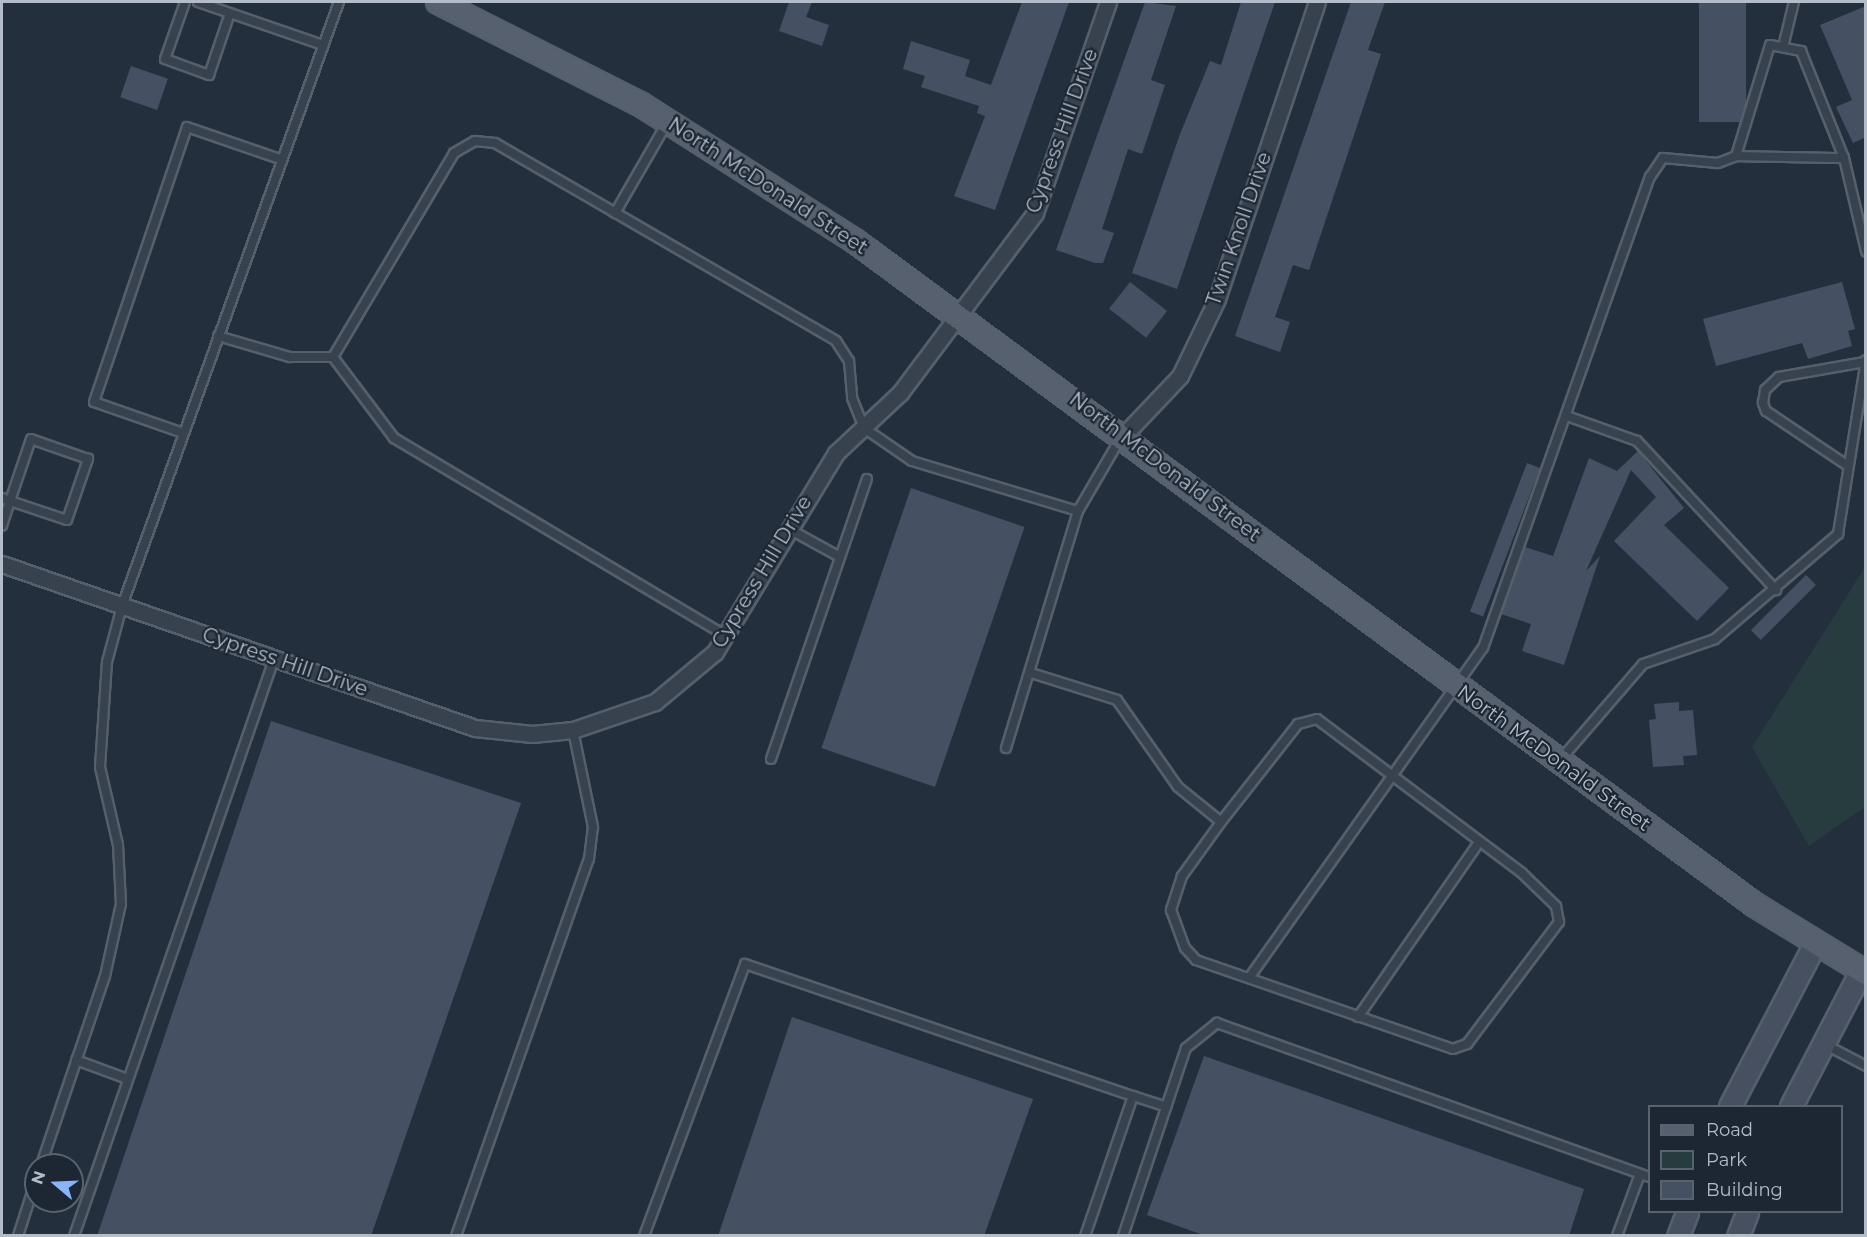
<!DOCTYPE html>
<html>
<head>
<meta charset="utf-8">
<style>
  body { margin:0 }
  #map { position:relative; width:1867px; height:1237px; overflow:hidden; background:#242f3e; font-family:Montserrat,sans-serif }
  div>[style] { position:absolute }
  .green>* { inset:0; background:#263c3f }
  .building>* { inset:0; background:#455162; transform-origin:0 0 }
  .roads { filter:drop-shadow(2px 0 #565f6c) drop-shadow(-2px 0 #565f6c) drop-shadow(0 2px #565f6c) drop-shadow(0 -2px #565f6c) }
  .service>* { height:8px; margin:-4px; padding:0 4px; transform-origin:4px; border-radius:4px; background:#38414e }
  .minor>* { height:15px; margin:-7.5px; padding:0 7.5px; transform-origin:7.5px; border-radius:7.5px; background:#38414e }
  .secondary>* { height:21px; margin:-10.5px; padding:0 10.5px; transform-origin:10.5px; border-radius:10.5px; background:#465061 }
  .primary>* { height:22px; margin:-11px; padding:0 11px; transform-origin:11px; border-radius:11px; background:#56606e }
  span { translate:-50% -50%; white-space:nowrap; text-align:center; line-height:1.15; -webkit-text-stroke:4.5px #1d2633; paint-order:stroke }
  .street-label { font-size:20px; color:#b4bcc9 }
  .frame { position:absolute; inset:0; border:3px solid #b4bcc9; pointer-events:none }
  .legend { position:absolute; left:1648px; top:1105px; width:195px; height:108px; box-sizing:border-box; background:#1d2633; border:2px solid #59626f; margin:0; padding:8px 10px; list-style:none; font-size:18px; color:#b4bcc9 }
  .legend li { display:flex; align-items:center; gap:12px; height:30px }
  .legend b { width:30px; border:2px solid #59626f }
  .north { position:absolute; left:24px; top:1153px; width:60px; height:60px; box-sizing:border-box; background:#1d2633; border:2px solid #59626f; border-radius:50%; rotate:289deg; font-size:16px; font-weight:700; line-height:24px; text-align:center; color:#b4bcc9 }
  .north::after { content:''; display:block; margin:auto; width:21px; height:27px; background:#8ab4f8; clip-path:polygon(50% 0,100% 100%,50% 72%,0 100%) }
</style>
</head>
<body>
<div id="map">
  <div class="green">
    <i style="clip-path:polygon(1865px 567px,1865px 807px,1809px 846px,1752px 747px)"></i>
  </div>
  <div class="building">
    <i style="clip-path:polygon(789px 2px,812px 2px,806px 17px,829px 25px,822px 46px,779px 31px)"></i>
    <i style="clip-path:polygon(1022px 2px,1069px 2px,995px 210px,954px 196px,985px 116px,977px 113px,979px 106px,921px 87px,925px 76px,903px 69px,911px 41px,970px 60px,965px 76px,991px 85px)"></i>
    <i style="clip-path:polygon(1145px 2px,1176px 6px,1151px 80px,1165px 85px,1142px 154px,1128px 149px,1102px 229px,1114px 233px,1103px 263px,1095px 263px,1056px 250px)"></i>
    <i style="clip-path:polygon(1241px 2px,1275px 2px,1177px 289px,1132px 273px,1180px 134px,1210px 61px,1221px 65px)"></i>
    <i style="clip-path:polygon(1351px 2px,1385px 2px,1368px 50px,1381px 54px,1309px 270px,1293px 265px,1275px 317px,1290px 322px,1280px 352px,1235px 336px)"></i>
    <i style="left:1699px;top:2px;width:47px;height:120px"></i>
    <i style="clip-path:polygon(1866px 6px,1866px 137px,1853px 143px,1836px 107px,1852px 100px,1820px 25px)"></i>
    <i style="left:131px;top:66px;width:39px;height:33px;rotate:19deg"></i>
    <i style="left:1130px;top:282px;width:47px;height:34px;rotate:38deg"></i>
    <i style="clip-path:polygon(1842px 282px,1855px 329px,1848px 331px,1852px 346px,1808px 359px,1802px 343px,1716px 366px,1703px 319px)"></i>
    <i style="clip-path:polygon(1638px 451px,1684px 508px,1664px 525px,1729px 588px,1697px 621px,1614px 541px,1656px 497px,1631px 470px,1586px 571px,1600px 556px,1564px 665px,1522px 651px,1531px 624px,1501px 614px,1525px 547px,1553px 556px,1589px 458px,1617px 471px)"></i>
    <i style="left:1527px;top:463px;width:14px;height:159px;rotate:21deg"></i>
    <i style="left:911px;top:488px;width:120px;height:275px;rotate:19deg"></i>
    <i style="left:1806px;top:575px;width:14px;height:78px;rotate:45deg"></i>
    <i style="clip-path:polygon(1679px 702px,1679px 711px,1693px 710px,1697px 755px,1683px 756px,1684px 765px,1653px 767px,1649px 720px,1656px 719px,1654px 704px)"></i>
    <i style="clip-path:polygon(271px 721px,521px 803px,371px 1236px,97px 1236px)"></i>
    <i style="clip-path:polygon(792px 1017px,1033px 1099px,984px 1236px,718px 1236px)"></i>
    <i style="clip-path:polygon(1204px 1056px,1584px 1189px,1569px 1236px,1206px 1236px,1147px 1215px)"></i>
  </div>
  <div class="roads">
    <div class="service">
      <i style="left:185px;top:2px;width:60px;rotate:109.3deg"></i>
      <i style="left:165px;top:59px;width:47px;rotate:20deg"></i>
      <i style="left:209px;top:75px;width:65px;rotate:-71.3deg"></i>
      <i style="left:198px;top:2px;width:129px;rotate:19deg"></i>
      <i style="left:1783px;top:47px;width:46px;rotate:-76.3deg"></i>
      <i style="left:1736px;top:156px;width:108px;rotate:1.1deg"></i>
      <i style="left:615px;top:213px;width:104px;rotate:-60deg"></i>
      <i style="left:218px;top:336px;width:75px;rotate:16.3deg"></i>
      <i style="left:290px;top:357px;width:43px"></i>
      <i style="left:333px;top:357px;width:237px;rotate:-59.3deg"></i>
      <i style="left:454px;top:153px;width:24px;rotate:-30deg"></i>
      <i style="left:475px;top:141px;width:20px;rotate:6deg"></i>
      <i style="left:495px;top:143px;width:394px;rotate:30.1deg"></i>
      <i style="left:836px;top:341px;width:24px;rotate:57deg"></i>
      <i style="left:849px;top:361px;width:37px;rotate:85deg"></i>
      <i style="left:852px;top:398px;width:32px;rotate:68deg"></i>
      <i style="left:864px;top:428px;width:58px;rotate:34.5deg"></i>
      <i style="left:912px;top:461px;width:173px;rotate:16.8deg"></i>
      <i style="left:1078px;top:511px;width:83px;rotate:-59.7deg"></i>
      <i style="left:333px;top:357px;width:101px;rotate:53deg"></i>
      <i style="left:394px;top:438px;width:385px;rotate:30.8deg"></i>
      <i style="left:1567px;top:416px;width:74px;rotate:19.7deg"></i>
      <i style="left:1637px;top:441px;width:204px;rotate:47deg"></i>
      <i style="left:183px;top:433px;width:94px;rotate:-160.8deg"></i>
      <i style="left:94px;top:402px;width:290px;rotate:-71.3deg"></i>
      <i style="left:187px;top:127px;width:98px;rotate:19deg"></i>
      <i style="left:1848px;top:466px;width:99px;rotate:-146.1deg"></i>
      <i style="left:1766px;top:411px;width:9px;rotate:-111deg"></i>
      <i style="left:1763px;top:403px;width:13px;rotate:-81deg"></i>
      <i style="left:1765px;top:390px;width:19px;rotate:-43deg"></i>
      <i style="left:1779px;top:377px;width:87px;rotate:-9.9deg"></i>
      <i style="left:2px;top:498px;width:9px;rotate:21deg"></i>
      <i style="left:10px;top:501px;width:60px;rotate:18.4deg"></i>
      <i style="left:67px;top:520px;width:65px;rotate:-71deg"></i>
      <i style="left:88px;top:459px;width:60px;rotate:-160.7deg"></i>
      <i style="left:31px;top:439px;width:65px;rotate:108.7deg"></i>
      <i style="left:10px;top:501px;width:26px;rotate:108deg"></i>
      <i style="left:789px;top:529px;width:58px;rotate:28.8deg"></i>
      <i style="left:1031px;top:673px;width:90px;rotate:17.4deg"></i>
      <i style="left:1117px;top:700px;width:106px;rotate:55deg"></i>
      <i style="left:1178px;top:787px;width:55px;rotate:39.1deg"></i>
      <i style="left:1221px;top:822px;width:67px;rotate:125.8deg"></i>
      <i style="left:1182px;top:876px;width:36px;rotate:108deg"></i>
      <i style="left:1171px;top:910px;width:40px;rotate:69.8deg"></i>
      <i style="left:1185px;top:948px;width:16px;rotate:47deg"></i>
      <i style="left:1196px;top:960px;width:272px;rotate:19.1deg"></i>
      <i style="left:1453px;top:1049px;width:15px;rotate:-20deg"></i>
      <i style="left:1467px;top:1044px;width:153px;rotate:-53deg"></i>
      <i style="left:1559px;top:922px;width:16px;rotate:-101deg"></i>
      <i style="left:1556px;top:906px;width:47px;rotate:-135.9deg"></i>
      <i style="left:1522px;top:873px;width:256px;rotate:-143.1deg"></i>
      <i style="left:1317px;top:719px;width:20px;rotate:165deg"></i>
      <i style="left:1298px;top:724px;width:125px;rotate:128.2deg"></i>
      <i style="left:1006px;top:748px;width:248px;rotate:-73.1deg"></i>
      <i style="left:771px;top:759px;width:296px;rotate:-71.1deg"></i>
      <i style="left:1561px;top:759px;width:125px;rotate:-49.2deg"></i>
      <i style="left:1643px;top:664px;width:76px;rotate:-19.1deg"></i>
      <i style="left:1715px;top:639px;width:162px;rotate:-40.5deg"></i>
      <i style="left:1838px;top:534px;width:176px;rotate:-80.9deg"></i>
      <i style="left:1249px;top:978px;width:405px;rotate:-54.7deg"></i>
      <i style="left:1483px;top:648px;width:500px;rotate:-70.5deg"></i>
      <i style="left:1650px;top:177px;width:23px;rotate:-56deg"></i>
      <i style="left:1663px;top:158px;width:55px;rotate:5.2deg"></i>
      <i style="left:1718px;top:163px;width:19px;rotate:-21deg"></i>
      <i style="left:1736px;top:156px;width:116px;rotate:-73deg"></i>
      <i style="left:1770px;top:45px;width:32px;rotate:11deg"></i>
      <i style="left:1801px;top:51px;width:115px;rotate:68.1deg"></i>
      <i style="left:1844px;top:158px;width:96px;rotate:76.7deg"></i>
      <i style="left:1358px;top:1017px;width:213px;rotate:-55.3deg"></i>
      <i style="left:1824px;top:1044px;width:47px;rotate:27.6deg"></i>
      <i style="left:76px;top:1060px;width:55px;rotate:20.1deg"></i>
      <i style="left:1133px;top:1096px;width:35px;rotate:18deg"></i>
      <i style="left:41px;top:1165px;width:200px;rotate:-71.3deg"></i>
      <i style="left:105px;top:976px;width:74px;rotate:-77.5deg"></i>
      <i style="left:121px;top:904px;width:59px;rotate:-92.9deg"></i>
      <i style="left:118px;top:845px;width:80px;rotate:-103deg"></i>
      <i style="left:100px;top:767px;width:105px;rotate:-86.2deg"></i>
      <i style="left:107px;top:662px;width:58px;rotate:-75deg"></i>
      <i style="left:122px;top:606px;width:642px;rotate:-70.24deg"></i>
      <i style="left:1640px;top:1174px;width:10px;rotate:17deg"></i>
      <i style="left:18px;top:1236px;width:59px;rotate:-72.2deg"></i>
      <i style="left:74px;top:1236px;width:611px;rotate:-70.88deg"></i>
      <i style="left:456px;top:1236px;width:400px;rotate:-70.6deg"></i>
      <i style="left:589px;top:859px;width:32px;rotate:-83deg"></i>
      <i style="left:593px;top:827px;width:99px;rotate:-101.7deg"></i>
      <i style="left:644px;top:1236px;width:290px;rotate:-69.6deg"></i>
      <i style="left:745px;top:964px;width:410px;rotate:18.8deg"></i>
      <i style="left:1133px;top:1096px;width:148px;rotate:108.9deg"></i>
      <i style="left:1123px;top:1236px;width:198px;rotate:-71.5deg"></i>
      <i style="left:1186px;top:1048px;width:40px;rotate:-39deg"></i>
      <i style="left:1217px;top:1023px;width:449px;rotate:19.6deg"></i>
      <i style="left:1640px;top:1174px;width:66px;rotate:110.4deg"></i>
    </div>
    <div class="minor">
      <i style="left:1123px;top:436px;width:83px;rotate:-46.5deg"></i>
      <i style="left:1180px;top:376px;width:85px;rotate:-64.3deg"></i>
      <i style="left:1217px;top:299px;width:313px;rotate:-71.4deg"></i>
      <i style="left:2px;top:564px;width:501px;rotate:19.12deg"></i>
      <i style="left:475px;top:728px;width:57px;rotate:6deg"></i>
      <i style="left:532px;top:734px;width:41px;rotate:-5.6deg"></i>
      <i style="left:573px;top:730px;width:87px;rotate:-18.9deg"></i>
      <i style="left:655px;top:702px;width:78px;rotate:-39.8deg"></i>
      <i style="left:715px;top:652px;width:233px;rotate:-58.7deg"></i>
      <i style="left:836px;top:453px;width:88px;rotate:-43.2deg"></i>
      <i style="left:900px;top:393px;width:225px;rotate:-53.1deg"></i>
      <i style="left:1035px;top:213px;width:223px;rotate:-70.9deg"></i>
    </div>
    <div class="secondary">
      <i style="left:1730px;top:1106px;width:182px;rotate:-62.4deg"></i>
      <i style="left:1791px;top:1106px;width:152px;rotate:-62.6deg"></i>
      <i style="left:1678px;top:1236px;width:26px;rotate:-69deg"></i>
      <i style="left:1738px;top:1236px;width:26px;rotate:-69deg"></i>
    </div>
    <div class="primary">
      <i style="left:438px;top:2px;width:226px;rotate:26.8deg"></i>
      <i style="left:640px;top:104px;width:255px;rotate:32.5deg"></i>
      <i style="left:855px;top:241px;width:1118px;rotate:36.42deg"></i>
      <i style="left:1755px;top:905px;width:130px;rotate:31.5deg"></i>
    </div>
  </div>
  <div class="street-label">
    <span style="left:1062px;top:131px;rotate:-70deg">Cypress Hill Drive</span>
    <span style="left:768px;top:186px;rotate:33deg">North McDonald Street</span>
    <span style="left:1239px;top:229px;rotate:-71deg">Twin Knoll Drive</span>
    <span style="left:1165px;top:467px;rotate:37deg">North McDonald Street</span>
    <span style="left:762px;top:572px;rotate:-59deg">Cypress Hill Drive</span>
    <span style="left:285px;top:662px;rotate:19deg">Cypress Hill Drive</span>
    <span style="left:1554px;top:758px;rotate:36deg">North McDonald Street</span>
  </div>
  <div class="frame"></div>
  <ul class="legend">
  <li><b style="height:8px;background:#56606e"></b>Road</li>
  <li><b style="height:16px;background:#263c3f"></b>Park</li>
  <li><b style="height:16px;background:#455162"></b>Building</li>
  </ul>
  <div class="north">N</div>
</div>
</body>
</html>
